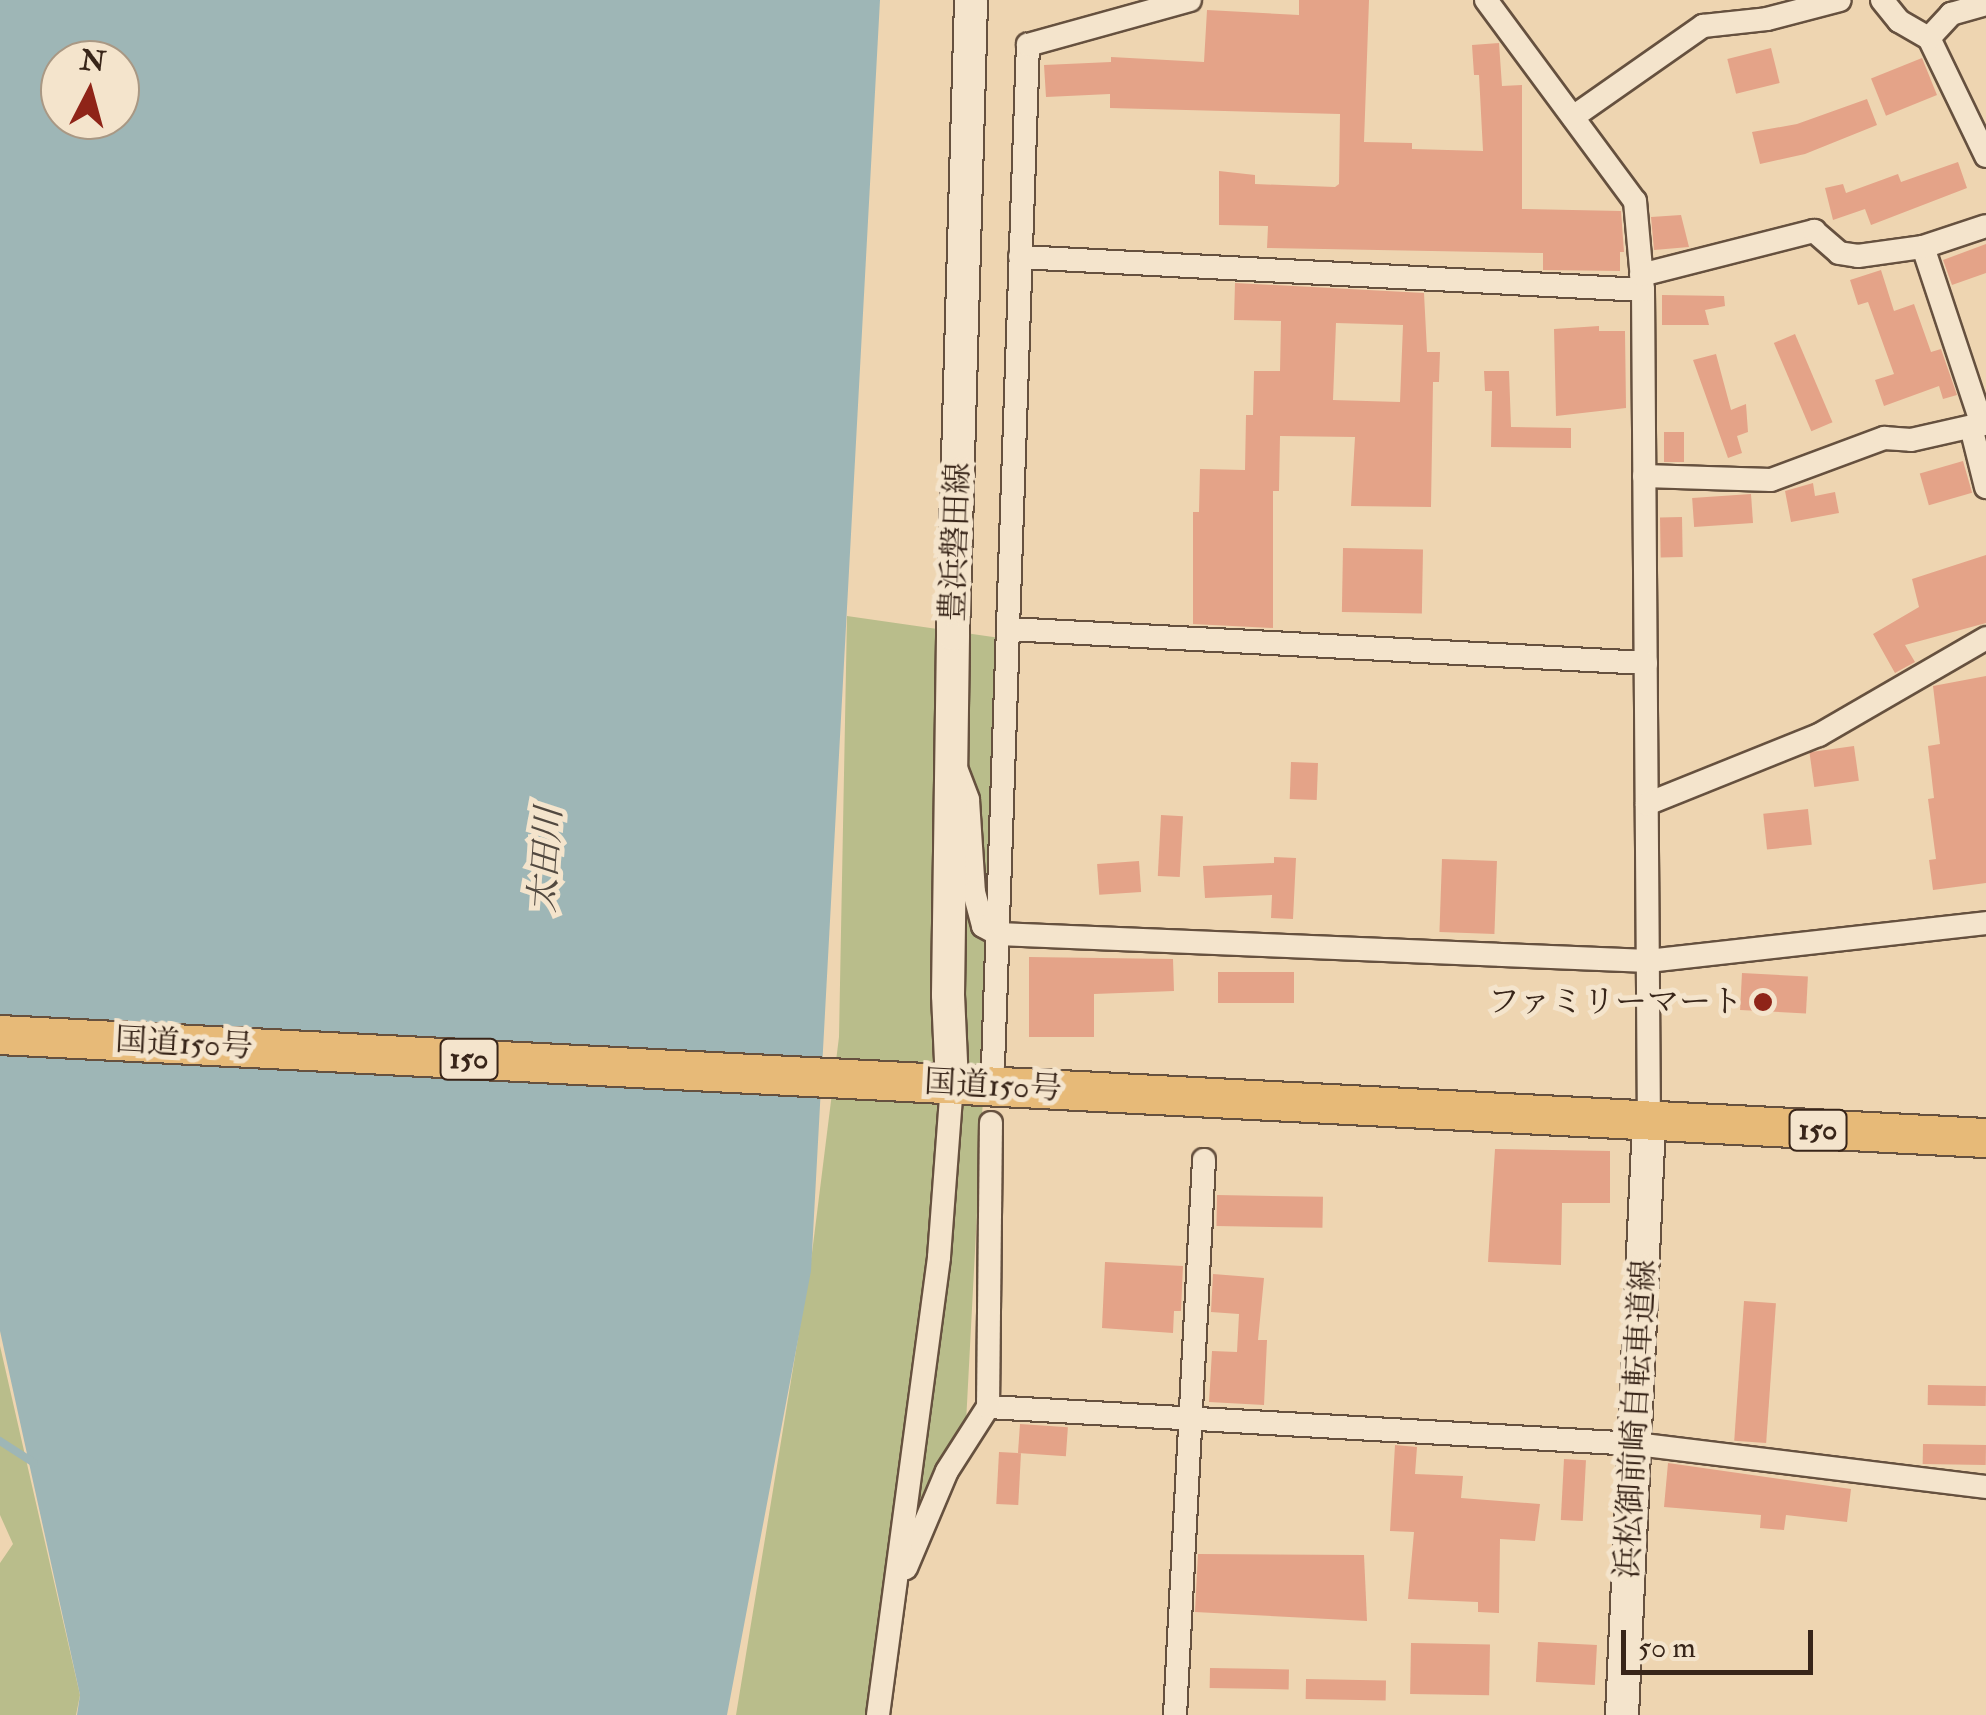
<!DOCTYPE html>
<html>
<head>
<meta charset="utf-8">
<style>
  body { margin:0 }
  #map { position:relative; width:1986px; height:1715px; overflow:hidden; background:#eed5b1; font-family:"IM FELL Double Pica","Noto Serif JP",serif }
  div>[style] { position:absolute }
  .green>* { inset:0; background:#b9bd8b }
  .water>* { inset:0; background:#9eb6b6 }
  .stream>* { height:8px; margin:-4px; padding:0 4px; transform-origin:4px; border-radius:4px; background:#9eb6b6 }
  .building>* { inset:0; background:#e4a388; transform-origin:0 0 }
  .roads { filter:drop-shadow(2px 0 #66513f) drop-shadow(-2px 0 #66513f) drop-shadow(0 2px #66513f) drop-shadow(0 -2px #66513f) }
  .minor>* { height:22px; margin:-11px; padding:0 11px; transform-origin:11px; border-radius:11px; background:#f4e4cc }
  .secondary>* { height:32px; margin:-16px; padding:0 16px; transform-origin:16px; border-radius:16px; background:#f4e4cc }
  .trunk>* { height:38px; margin:-19px; padding:0 19px; transform-origin:19px; border-radius:19px; background:#e7ba78 }
  .dots>* { width:28px; height:28px; translate:-50% -50%; box-sizing:border-box; border:5px solid #f4e4cc; border-radius:50% }
  span { translate:-50% -50%; white-space:nowrap; text-align:center; line-height:1.15; -webkit-text-stroke:10px #f4e4cc; paint-order:stroke }
  .shield-label span { padding:2px 8px; background:#f4e4cc; border:2px solid; border-radius:8px; -webkit-text-stroke-width:0 }
  .shield-label { font-size:30px; color:#382519; font-weight:700 }
  .street-label { font-size:32px; color:#382519 }
  .poi-label { font-size:32px; color:#382519 }
  .right { translate:-100% -50%; text-align:right }
  .water-label { font-size:35px; color:#524940; font-style:italic }
  .north { position:absolute; left:40px; top:40px; width:100px; height:100px; box-sizing:border-box; background:#f4e4cc; border:2px solid #a99884; border-radius:50%; rotate:6deg; font-size:28px; font-weight:700; line-height:40px; text-align:center; color:#382519 }
  .north::after { content:''; display:block; margin:auto; width:35px; height:45px; background:#8f2418; clip-path:polygon(50% 0,100% 100%,50% 72%,0 100%) }
  .scale { position:absolute; left:1621px; top:1630px; width:192px; height:45px; box-sizing:border-box; border:5px solid #382519; border-top:0; padding-left:12px; font-size:30px; line-height:35px; white-space:nowrap; color:#382519; -webkit-text-stroke:8px #f4e4cc; paint-order:stroke }
</style>
</head>
<body>
<div id="map">
  <div class="green">
    <i style="clip-path:polygon(847px 616px,1007px 639px,965px 1442px,892px 1612px,878px 1715px,736px 1715px,812px 1253px,839px 1037px)"></i>
    <i style="clip-path:polygon(0 1346px,80px 1695px,76px 1715px,0 1715px,0 1563px,13px 1544px,0 1515px)"></i>
  </div>
  <div class="water">
    <i style="clip-path:polygon(evenodd,0 0,880px 0,811px 1271px,727px 1715px,77px 1715px,80px 1695px,0 1331px,0 0,60px 60px,120px 60px,120px 120px,60px 120px,60px 60px)"></i>
  </div>
  <div class="stream">
    <i style="left:0;top:1441px;width:40px;rotate:32.9deg"></i>
  </div>
  <div class="building">
    <i style="clip-path:polygon(1299px 0,1369px 0,1364px 142px,1412px 143px,1412px 149px,1483px 151px,1479px 75px,1474px 75px,1472px 45px,1499px 43px,1502px 86px,1522px 85px,1522px 209px,1621px 211px,1624px 252px,1620px 252px,1620px 271px,1543px 270px,1543px 253px,1267px 248px,1268px 226px,1219px 225px,1219px 171px,1255px 175px,1255px 184px,1335px 187px,1339px 184px,1340px 114px,1110px 108px,1110px 94px,1046px 97px,1044px 65px,1111px 62px,1111px 57px,1204px 62px,1207px 10px,1299px 15px)"></i>
    <i style="left:1771px;top:48px;width:36px;height:45px;rotate:76deg"></i>
    <i style="left:1922px;top:58px;width:40px;height:55px;rotate:68deg"></i>
    <i style="clip-path:polygon(1867px 99px,1877px 125px,1805px 154px,1760px 164px,1752px 132px,1797px 124px)"></i>
    <i style="clip-path:polygon(1958px 162px,1967px 188px,1871px 225px,1865px 209px,1833px 220px,1825px 188px,1843px 184px,1846px 193px,1898px 174px,1901px 182px)"></i>
    <i style="clip-path:polygon(1681px 215px,1689px 247px,1654px 250px,1651px 217px)"></i>
    <i style="clip-path:polygon(1986px 244px,1986px 273px,1952px 285px,1943px 260px)"></i>
    <i style="clip-path:polygon(1881px 270px,1894px 311px,1914px 304px,1931px 352px,1941px 349px,1957px 395px,1943px 399px,1939px 386px,1884px 406px,1875px 380px,1894px 374px,1868px 302px,1858px 305px,1850px 280px)"></i>
    <i style="clip-path:polygon(evenodd,1235px 283px,1424px 293px,1427px 352px,1440px 352px,1439px 382px,1433px 382px,1431px 507px,1351px 506px,1355px 437px,1280px 436px,1279px 491px,1273px 491px,1273px 628px,1193px 624px,1193px 512px,1199px 512px,1200px 469px,1245px 470px,1246px 415px,1253px 415px,1254px 371px,1280px 371px,1281px 321px,1234px 320px,1235px 283px,1336px 323px,1403px 325px,1400px 402px,1333px 400px,1336px 323px)"></i>
    <i style="clip-path:polygon(1662px 295px,1724px 296px,1725px 306px,1705px 310px,1709px 325px,1662px 325px)"></i>
    <i style="clip-path:polygon(1599px 326px,1599px 331px,1625px 331px,1626px 408px,1556px 416px,1554px 329px)"></i>
    <i style="left:1795px;top:334px;width:96px;height:23px;rotate:67deg"></i>
    <i style="clip-path:polygon(1716px 354px,1731px 410px,1746px 404px,1748px 432px,1737px 436px,1742px 453px,1728px 458px,1693px 360px)"></i>
    <i style="clip-path:polygon(1484px 371px,1509px 371px,1511px 427px,1571px 428px,1571px 448px,1491px 447px,1492px 391px,1485px 391px)"></i>
    <i style="left:1664px;top:432px;width:20px;height:30px"></i>
    <i style="left:1963px;top:461px;width:33px;height:45px;rotate:74deg"></i>
    <i style="clip-path:polygon(1813px 483px,1815px 496px,1835px 492px,1839px 513px,1791px 522px,1785px 491px)"></i>
    <i style="left:1751px;top:494px;width:29px;height:59px;rotate:86deg"></i>
    <i style="left:1682px;top:517px;width:40px;height:22px;rotate:89deg"></i>
    <i style="left:1343px;top:548px;width:80px;height:64px;rotate:1deg"></i>
    <i style="clip-path:polygon(1986px 555px,1986px 623px,1905px 645px,1915px 662px,1895px 673px,1873px 634px,1919px 607px,1912px 579px)"></i>
    <i style="clip-path:polygon(1986px 676px,1986px 883px,1933px 890px,1929px 860px,1936px 859px,1928px 799px,1934px 798px,1928px 746px,1940px 744px,1933px 686px)"></i>
    <i style="left:1854px;top:746px;width:35px;height:45px;rotate:82deg"></i>
    <i style="left:1291px;top:762px;width:27px;height:37px;rotate:2deg"></i>
    <i style="left:1808px;top:809px;width:36px;height:45px;rotate:84deg"></i>
    <i style="left:1161px;top:815px;width:22px;height:61px;rotate:3deg"></i>
    <i style="clip-path:polygon(1274px 857px,1296px 858px,1293px 919px,1271px 918px,1272px 895px,1205px 898px,1203px 866px,1274px 863px)"></i>
    <i style="left:1442px;top:859px;width:55px;height:73px;rotate:2deg"></i>
    <i style="left:1139px;top:861px;width:31px;height:42px;rotate:86deg"></i>
    <i style="clip-path:polygon(1029px 957px,1173px 959px,1174px 991px,1094px 994px,1094px 1037px,1029px 1037px)"></i>
    <i style="left:1294px;top:972px;width:31px;height:76px;rotate:90deg"></i>
    <i style="left:1742px;top:973px;width:66px;height:37px;rotate:3deg"></i>
    <i style="clip-path:polygon(1495px 1149px,1610px 1151px,1610px 1203px,1562px 1203px,1561px 1265px,1488px 1262px)"></i>
    <i style="left:1217px;top:1195px;width:106px;height:31px;rotate:1deg"></i>
    <i style="clip-path:polygon(1105px 1262px,1183px 1266px,1181px 1311px,1174px 1311px,1173px 1333px,1102px 1328px)"></i>
    <i style="clip-path:polygon(1213px 1274px,1264px 1278px,1258px 1340px,1267px 1340px,1264px 1405px,1209px 1402px,1212px 1351px,1237px 1352px,1239px 1314px,1211px 1312px)"></i>
    <i style="left:1744px;top:1301px;width:32px;height:140px;rotate:4deg"></i>
    <i style="left:1928px;top:1385px;width:58px;height:20px;rotate:1deg"></i>
    <i style="left:1020px;top:1424px;width:48px;height:29px;rotate:4deg"></i>
    <i style="left:1923px;top:1444px;width:63px;height:20px;rotate:1deg"></i>
    <i style="clip-path:polygon(1395px 1445px,1417px 1447px,1415px 1474px,1463px 1476px,1461px 1498px,1540px 1504px,1535px 1541px,1500px 1539px,1499px 1613px,1478px 1612px,1478px 1602px,1408px 1599px,1414px 1532px,1390px 1531px)"></i>
    <i style="left:999px;top:1452px;width:22px;height:52px;rotate:3deg"></i>
    <i style="left:1564px;top:1459px;width:22px;height:61px;rotate:3deg"></i>
    <i style="clip-path:polygon(1668px 1463px,1851px 1489px,1847px 1522px,1786px 1515px,1784px 1530px,1760px 1528px,1761px 1515px,1664px 1507px)"></i>
    <i style="clip-path:polygon(1198px 1554px,1364px 1555px,1367px 1621px,1195px 1612px)"></i>
    <i style="left:1538px;top:1642px;width:59px;height:40px;rotate:3deg"></i>
    <i style="left:1411px;top:1643px;width:79px;height:51px;rotate:1deg"></i>
    <i style="left:1210px;top:1668px;width:79px;height:20px;rotate:1deg"></i>
    <i style="left:1306px;top:1679px;width:80px;height:20px;rotate:1deg"></i>
  </div>
  <div class="roads">
    <div class="minor">
      <i style="left:1486px;top:0;width:250px;rotate:53.5deg"></i>
      <i style="left:1635px;top:201px;width:89px;rotate:84.9deg"></i>
      <i style="left:1643px;top:290px;width:832px;rotate:89.59deg"></i>
      <i style="left:1882px;top:0;width:27px;rotate:51deg"></i>
      <i style="left:1899px;top:21px;width:34px;rotate:30deg"></i>
      <i style="left:1929px;top:38px;width:131px;rotate:64.2deg"></i>
      <i style="left:1929px;top:38px;width:33px;rotate:-47deg"></i>
      <i style="left:1951px;top:14px;width:36px;rotate:-16deg"></i>
      <i style="left:1573px;top:117px;width:159px;rotate:-35deg"></i>
      <i style="left:1703px;top:26px;width:64px;rotate:-6.2deg"></i>
      <i style="left:1767px;top:19px;width:75px;rotate:-14.6deg"></i>
      <i style="left:1923px;top:247px;width:187px;rotate:71.6deg"></i>
      <i style="left:1020px;top:257px;width:624px;rotate:3.03deg"></i>
      <i style="left:1641px;top:275px;width:179px;rotate:-14.3deg"></i>
      <i style="left:1814px;top:231px;width:33px;rotate:41deg"></i>
      <i style="left:1839px;top:253px;width:19px;rotate:9deg"></i>
      <i style="left:1858px;top:256px;width:66px;rotate:-7.9deg"></i>
      <i style="left:1923px;top:247px;width:66px;rotate:-18.4deg"></i>
      <i style="left:1971px;top:427px;width:62px;rotate:76deg"></i>
      <i style="left:1644px;top:476px;width:127px;rotate:1.8deg"></i>
      <i style="left:1771px;top:480px;width:121px;rotate:-20.4deg"></i>
      <i style="left:1884px;top:438px;width:27px;rotate:4deg"></i>
      <i style="left:1911px;top:440px;width:77px;rotate:-12.8deg"></i>
      <i style="left:1008px;top:629px;width:639px;rotate:3.05deg"></i>
      <i style="left:956px;top:768px;width:34px;rotate:69deg"></i>
      <i style="left:968px;top:800px;width:92px;rotate:86.3deg"></i>
      <i style="left:974px;top:892px;width:35px;rotate:75deg"></i>
      <i style="left:983px;top:926px;width:17px;rotate:28deg"></i>
      <i style="left:998px;top:934px;width:651px;rotate:2.38deg"></i>
      <i style="left:1648px;top:961px;width:340px;rotate:-6.4deg"></i>
      <i style="left:1647px;top:804px;width:185px;rotate:-21.9deg"></i>
      <i style="left:1819px;top:735px;width:193px;rotate:-30.1deg"></i>
      <i style="left:993px;top:1066px;width:1022px;rotate:-88.04deg"></i>
      <i style="left:1028px;top:45px;width:168px;rotate:-15.5deg"></i>
      <i style="left:988px;top:1407px;width:649px;rotate:3.27deg"></i>
      <i style="left:1636px;top:1444px;width:353px;rotate:7deg"></i>
      <i style="left:906px;top:1568px;width:105px;rotate:-67.1deg"></i>
      <i style="left:947px;top:1471px;width:76px;rotate:-57.4deg"></i>
      <i style="left:988px;top:1407px;width:284px;rotate:-89.4deg"></i>
      <i style="left:878px;top:1715px;width:462px;rotate:-82.4deg"></i>
      <i style="left:939px;top:1257px;width:174px;rotate:-85.7deg"></i>
      <i style="left:1175px;top:1715px;width:556px;rotate:-87.01deg"></i>
    </div>
    <div class="secondary">
      <i style="left:952px;top:1083px;width:88px;rotate:-92.6deg"></i>
      <i style="left:948px;top:995px;width:361px;rotate:-89.2deg"></i>
      <i style="left:953px;top:634px;width:634px;rotate:-88.37deg"></i>
      <i style="left:1622px;top:1715px;width:594px;rotate:-87.39deg"></i>
    </div>
    <div class="trunk">
      <i style="left:0;top:1035px;width:1989px;rotate:2.97deg"></i>
    </div>
  </div>
  <div class="dots">
    <i style="left:1763px;top:1002px;background:#8f2418"></i>
  </div>
  <div class="shield-label">
    <span style="left:469px;top:1059px">150</span>
    <span style="left:1818px;top:1130px">150</span>
  </div>
  <div class="street-label">
    <span style="left:956px;top:542px;rotate:-88deg">豊浜磐田線</span>
    <span style="left:184px;top:1044px;rotate:3deg">国道150号</span>
    <span style="left:993px;top:1086px;rotate:3deg">国道150号</span>
    <span style="left:1636px;top:1419px;rotate:-87deg">浜松御前崎自転車道線</span>
  </div>
  <div class="poi-label">
    <span class="right" style="left:1743px;top:1002px">ファミリーマート</span>
  </div>
  <div class="water-label">
    <span style="left:546px;top:860px;rotate:-86deg">太田川</span>
  </div>
  <div class="north">N</div>
  <div class="scale">50 m</div>
</div>
</body>
</html>
